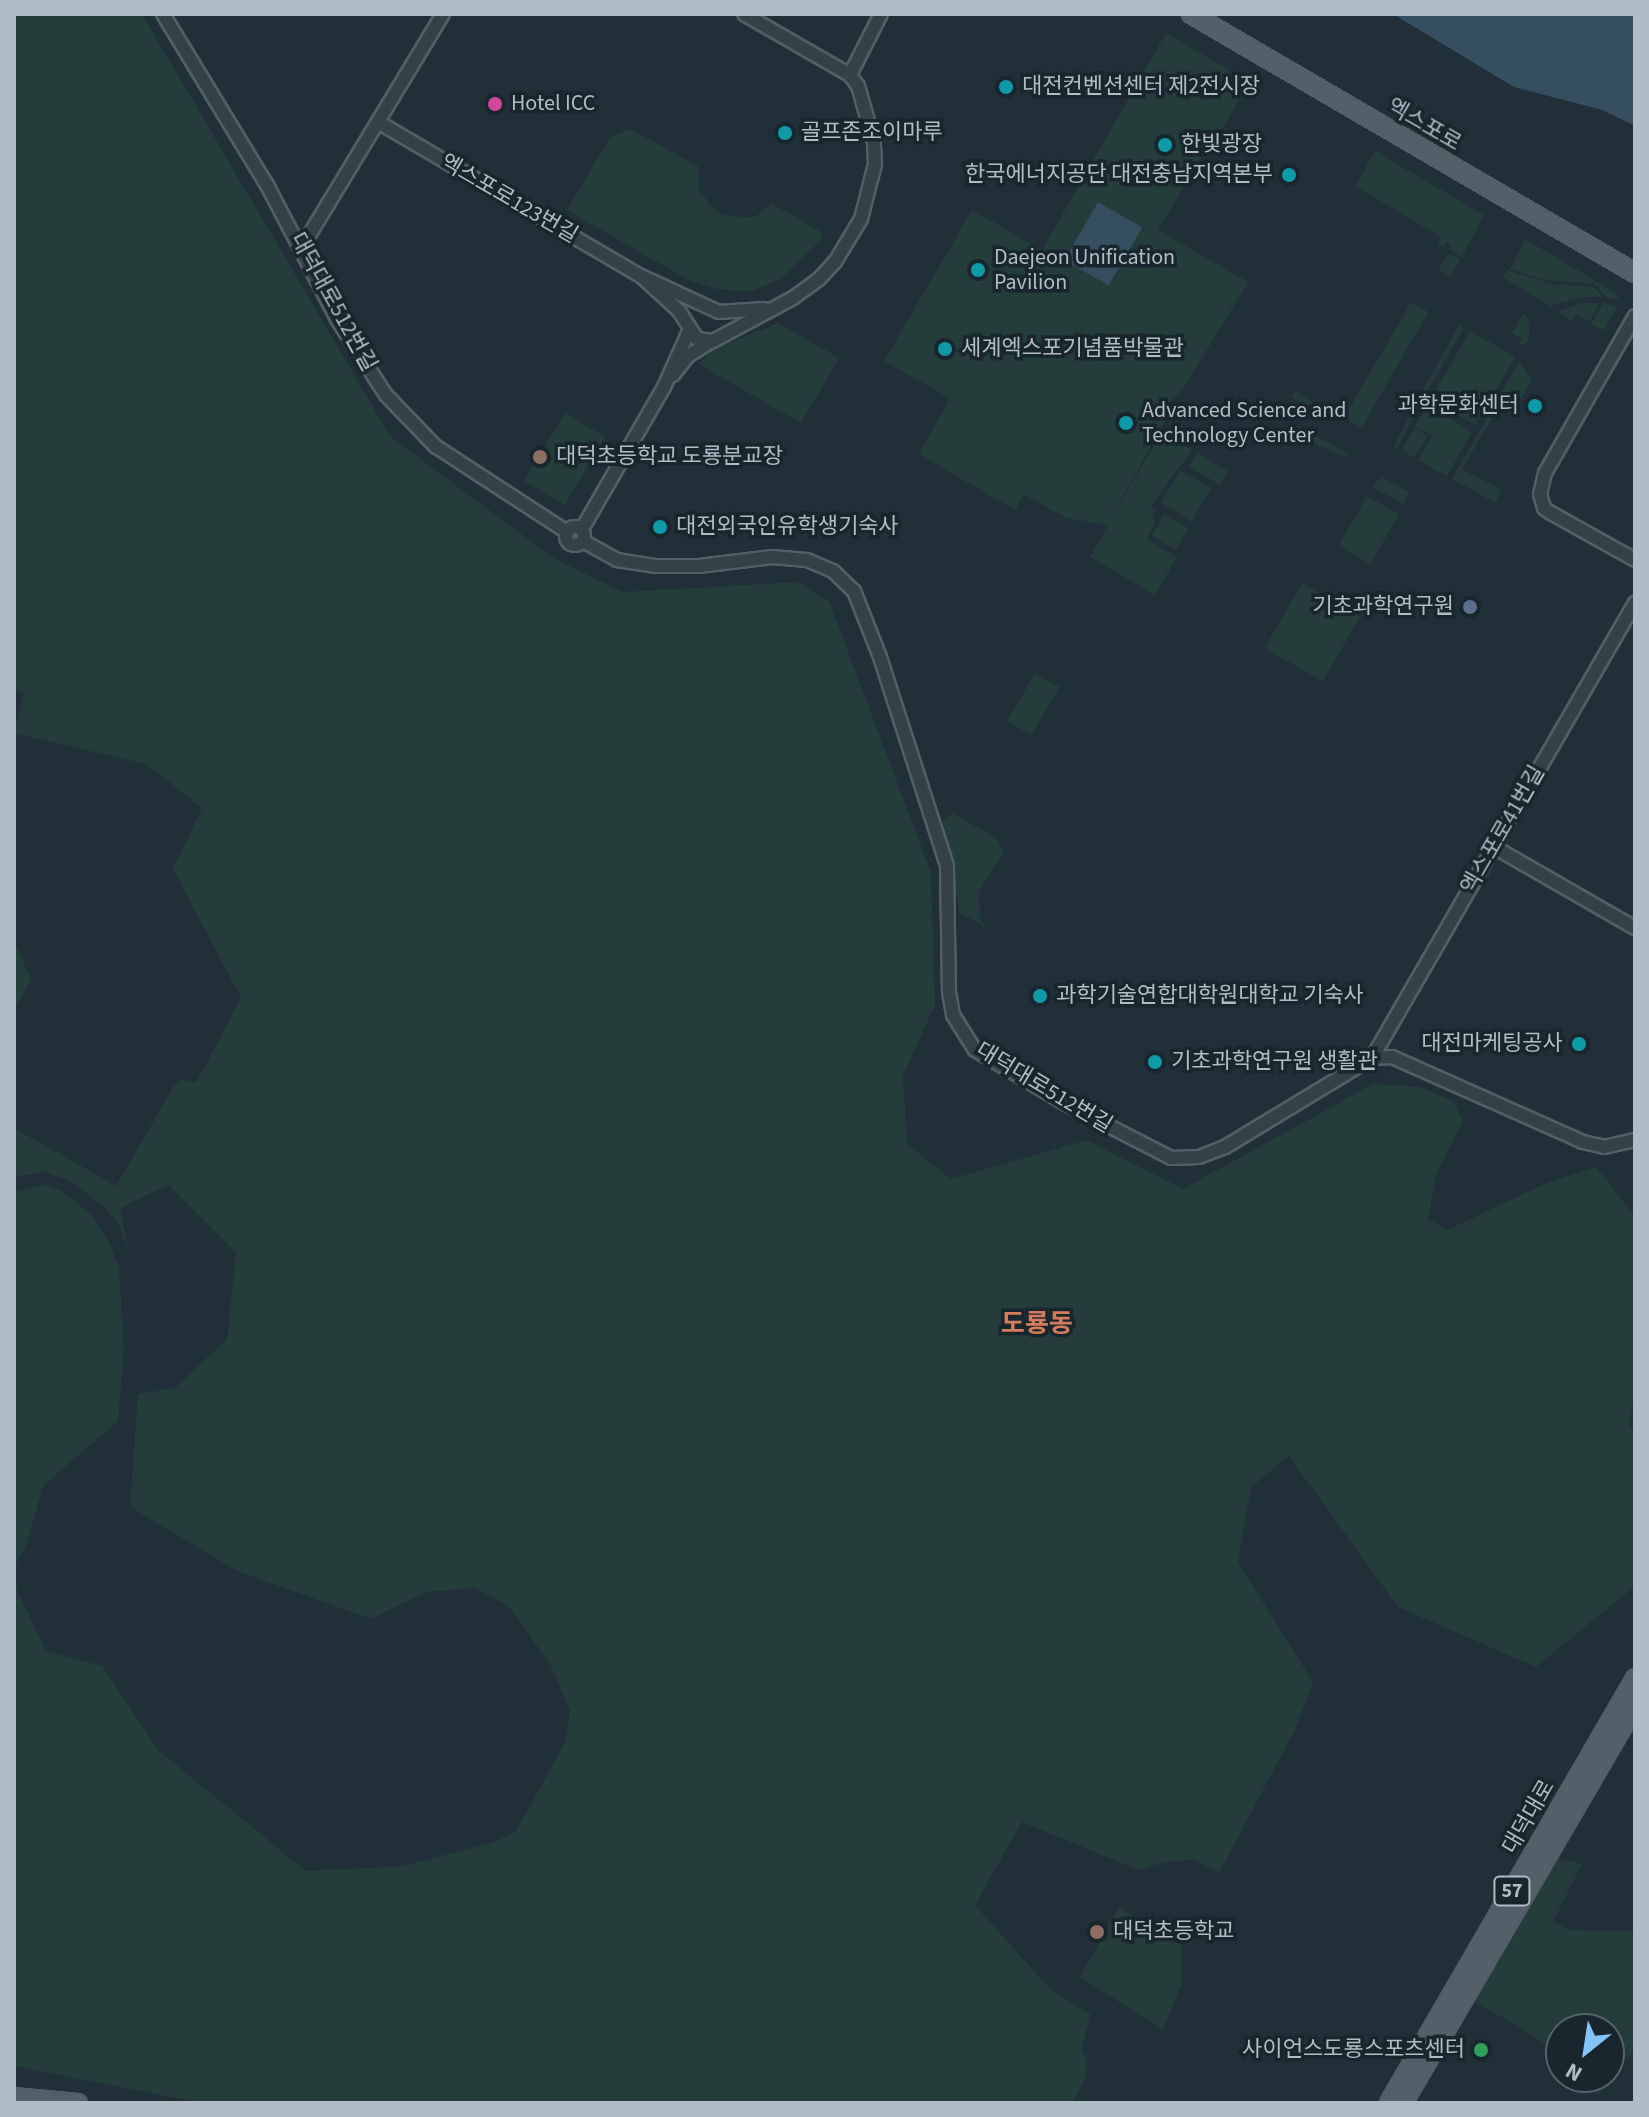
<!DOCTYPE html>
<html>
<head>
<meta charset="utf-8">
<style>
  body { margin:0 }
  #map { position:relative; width:1649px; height:2117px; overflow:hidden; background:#212f39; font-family:"Source Sans 3","Noto Sans KR",sans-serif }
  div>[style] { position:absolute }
  .green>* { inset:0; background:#243c3a; transform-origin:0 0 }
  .water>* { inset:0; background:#354e60; transform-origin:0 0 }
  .roads { filter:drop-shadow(2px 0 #535f67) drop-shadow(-2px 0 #535f67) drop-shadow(0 2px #535f67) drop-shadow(0 -2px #535f67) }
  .minor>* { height:12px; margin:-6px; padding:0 6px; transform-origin:6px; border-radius:6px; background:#354149 }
  .minor>.ring { margin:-6px; padding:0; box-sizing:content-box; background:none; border:12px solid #354149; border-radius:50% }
  .major>* { height:16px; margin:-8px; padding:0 8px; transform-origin:8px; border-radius:8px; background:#53606a }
  .dots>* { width:22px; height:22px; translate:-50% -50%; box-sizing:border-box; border:4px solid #1a262e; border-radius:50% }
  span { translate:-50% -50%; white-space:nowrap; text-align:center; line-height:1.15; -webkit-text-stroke:7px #1a262e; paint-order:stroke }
  .shield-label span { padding:2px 6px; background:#1a262e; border:2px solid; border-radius:6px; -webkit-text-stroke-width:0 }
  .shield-label { font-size:20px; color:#b0bcc6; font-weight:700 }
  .poi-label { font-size:22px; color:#b0bcc6 }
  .left { translate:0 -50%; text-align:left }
  .right { translate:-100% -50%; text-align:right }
  .street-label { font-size:22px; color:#b0bcc6 }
  .quarter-label { font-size:26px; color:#d37d5d; font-weight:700 }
  .frame { position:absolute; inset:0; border:16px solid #b0bcc6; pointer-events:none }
  .north { position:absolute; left:1545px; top:2013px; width:80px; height:80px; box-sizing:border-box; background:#1a262e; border:2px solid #56626b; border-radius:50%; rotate:210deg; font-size:22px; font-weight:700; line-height:32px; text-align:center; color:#b0bcc6 }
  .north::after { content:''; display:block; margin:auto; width:28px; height:36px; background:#83c3f7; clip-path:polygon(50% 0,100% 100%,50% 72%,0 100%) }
</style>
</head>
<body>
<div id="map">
  <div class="green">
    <i style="clip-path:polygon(14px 14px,142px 14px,390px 436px,553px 558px,623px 592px,797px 582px,829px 601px,931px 872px,935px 1005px,903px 1075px,907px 1143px,950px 1179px,1087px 1140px,1183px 1189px,1373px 1084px,1421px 1087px,1454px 1102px,1463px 1121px,1436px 1175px,1428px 1219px,1447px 1230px,1549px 1182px,1596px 1167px,1635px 1216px,1635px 1393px,1629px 1424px,1635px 1433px,1635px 1586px,1536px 1667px,1398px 1607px,1289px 1456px,1251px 1487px,1238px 1562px,1313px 1682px,1296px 1728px,1219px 1873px,1194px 1860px,1165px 1862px,1139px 1870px,1022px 1822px,975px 1905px,1050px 1989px,1091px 2015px,1081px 2049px,1087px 2060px,1084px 2081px,1072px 2103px,202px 2103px,14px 2066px,14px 1576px,18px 1592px,46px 1651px,102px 1666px,158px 1750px,306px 1871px,404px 1866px,494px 1842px,516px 1831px,566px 1741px,570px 1711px,551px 1666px,510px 1607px,474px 1588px,426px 1592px,371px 1619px,237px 1571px,130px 1507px,138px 1394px,175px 1388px,227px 1339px,236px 1253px,168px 1185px,120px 1208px,128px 1249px,119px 1225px,106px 1209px,74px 1183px,45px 1172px,14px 1177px,14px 1128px,116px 1186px,174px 1086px,182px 1080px,196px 1083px,241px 998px,173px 869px,202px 808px,146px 764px,14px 733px,24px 693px,14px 690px)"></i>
    <i style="clip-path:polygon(1166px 33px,1249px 82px,1208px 154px,1204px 153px,1158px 230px,1248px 282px,1182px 391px,1174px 396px,1166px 410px,1165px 421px,1110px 519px,1162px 432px,1192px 450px,1151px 506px,1156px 510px,1152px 518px,1156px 522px,1146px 539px,1177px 557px,1155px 595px,1090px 557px,1108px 525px,1067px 518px,1024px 495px,1015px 510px,919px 454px,950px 398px,884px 361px,972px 210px,1042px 250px)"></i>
    <i style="clip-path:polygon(630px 129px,698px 166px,699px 189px,712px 207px,722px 214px,747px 218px,758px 215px,771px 203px,821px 232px,822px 239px,782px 278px,752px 291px,716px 289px,688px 280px,567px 210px,610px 137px)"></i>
    <i style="clip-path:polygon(1375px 151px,1484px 215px,1462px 257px,1449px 249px,1452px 245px,1447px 242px,1443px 247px,1438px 244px,1441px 237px,1355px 186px)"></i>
    <i style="clip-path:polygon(1525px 239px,1616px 293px,1619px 299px,1607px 298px,1595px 284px,1545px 280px,1510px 269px)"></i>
    <i style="left:1448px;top:253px;width:14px;height:20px;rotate:30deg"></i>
    <i style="clip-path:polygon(1507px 270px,1552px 284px,1593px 287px,1603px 297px,1578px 298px,1550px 306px,1502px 277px)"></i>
    <i style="left:1411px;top:302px;width:20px;height:134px;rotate:30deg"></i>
    <i style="clip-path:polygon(1583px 303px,1600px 303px,1589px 322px,1576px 315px,1572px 321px,1557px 312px)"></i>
    <i style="clip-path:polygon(1603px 303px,1617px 307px,1604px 331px,1591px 324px)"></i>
    <i style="clip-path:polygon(1523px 313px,1528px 318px,1530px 333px,1525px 345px,1519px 344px,1522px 339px,1512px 333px)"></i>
    <i style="clip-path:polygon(778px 323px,839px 358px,801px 423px,698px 364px,713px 350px)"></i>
    <i style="clip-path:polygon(1459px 325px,1464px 328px,1424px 397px,1420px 395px)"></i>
    <i style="left:1470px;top:331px;width:52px;height:79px;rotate:30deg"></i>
    <i style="clip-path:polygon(1519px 362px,1532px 380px,1516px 407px,1494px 406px)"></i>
    <i style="clip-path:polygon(1295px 391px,1333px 417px,1331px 421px,1291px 397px)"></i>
    <i style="left:1417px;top:401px;width:4px;height:51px;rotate:27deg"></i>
    <i style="clip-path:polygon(1427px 406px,1472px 432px,1447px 476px,1418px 460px,1432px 436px,1415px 426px)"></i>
    <i style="clip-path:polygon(1491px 411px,1505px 412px,1493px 417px,1462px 469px,1502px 490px,1495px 503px,1452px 479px)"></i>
    <i style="left:565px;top:413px;width:47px;height:79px;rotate:31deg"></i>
    <i style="clip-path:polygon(1298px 425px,1348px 454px,1347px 457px,1292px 436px)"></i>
    <i style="left:1415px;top:428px;width:15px;height:26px;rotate:32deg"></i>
    <i style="left:1197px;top:453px;width:36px;height:16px;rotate:30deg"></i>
    <i style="left:1180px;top:470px;width:36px;height:38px;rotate:30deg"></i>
    <i style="clip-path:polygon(1381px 477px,1409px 492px,1404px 505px,1372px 487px)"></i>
    <i style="clip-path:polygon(1367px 496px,1399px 514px,1370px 565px,1341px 547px,1340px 543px)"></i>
    <i style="left:1164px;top:514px;width:28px;height:25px;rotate:30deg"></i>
    <i style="left:1302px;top:583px;width:67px;height:75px;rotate:30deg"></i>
    <i style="left:1035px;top:673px;width:28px;height:56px;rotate:30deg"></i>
    <i style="clip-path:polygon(953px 813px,997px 839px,1004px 851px,979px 892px,980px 917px,987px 929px,959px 912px,953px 866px,941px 822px)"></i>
    <i style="clip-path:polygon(14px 940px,31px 980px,14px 1010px)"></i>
    <i style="clip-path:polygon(44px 1185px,61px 1190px,93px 1216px,110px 1244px,119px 1268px,124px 1350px,118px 1421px,43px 1486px,27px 1543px,14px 1568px,14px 1192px)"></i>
    <i style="clip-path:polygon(1555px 1858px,1582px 1864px,1553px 1922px,1570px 1930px,1635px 1931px,1635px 2056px,1633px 2054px,1623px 2059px,1599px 2096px,1582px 2077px,1609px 2077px,1609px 2029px,1561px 2029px,1561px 2056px,1520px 2027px,1476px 2003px,1474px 1993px)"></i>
    <i style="clip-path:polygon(1119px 1907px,1182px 1946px,1182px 1983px,1163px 2030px,1080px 1977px)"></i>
  </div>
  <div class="water">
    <i style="clip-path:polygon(1393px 14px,1635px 14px,1635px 126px,1602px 110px,1514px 87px)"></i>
    <i style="left:1098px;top:202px;width:51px;height:67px;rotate:30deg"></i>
  </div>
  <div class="roads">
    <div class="minor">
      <i style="left:163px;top:14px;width:200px;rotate:58.7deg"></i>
      <i style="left:267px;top:185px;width:151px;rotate:62.4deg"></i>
      <i style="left:337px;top:319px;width:90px;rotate:57.2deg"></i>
      <i style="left:386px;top:395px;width:71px;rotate:46.1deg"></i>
      <i style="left:435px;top:446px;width:158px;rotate:33.1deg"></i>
      <i style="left:850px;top:75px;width:68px;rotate:-63.1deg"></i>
      <i style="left:378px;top:122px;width:305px;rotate:30.4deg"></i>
      <i style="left:641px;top:276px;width:86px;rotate:24.8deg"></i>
      <i style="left:719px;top:312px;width:45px;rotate:-3.8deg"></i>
      <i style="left:302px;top:247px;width:272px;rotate:-58.8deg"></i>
      <i style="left:641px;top:276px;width:52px;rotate:42.6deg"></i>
      <i style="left:679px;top:311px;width:33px;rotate:57deg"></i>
      <i style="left:697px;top:339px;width:16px;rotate:7deg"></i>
      <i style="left:713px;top:341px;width:91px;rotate:-28.3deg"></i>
      <i style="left:793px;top:298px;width:32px;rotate:-36deg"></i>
      <i style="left:819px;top:279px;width:23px;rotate:-47deg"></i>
      <i style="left:835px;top:262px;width:50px;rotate:-58.8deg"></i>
      <i style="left:861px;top:219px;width:57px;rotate:-75.7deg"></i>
      <i style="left:875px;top:164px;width:22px;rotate:-93deg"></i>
      <i style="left:874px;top:142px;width:58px;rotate:-105.9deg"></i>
      <i style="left:858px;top:86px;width:14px;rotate:-126deg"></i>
      <i style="left:850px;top:75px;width:122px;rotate:-150.1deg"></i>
      <i style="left:1635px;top:316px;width:181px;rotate:119.8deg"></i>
      <i style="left:1545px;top:473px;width:22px;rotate:103deg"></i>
      <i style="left:1540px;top:494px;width:15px;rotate:74deg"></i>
      <i style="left:1544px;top:508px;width:9px;rotate:36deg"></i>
      <i style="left:1551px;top:513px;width:96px;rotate:29.2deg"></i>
      <i style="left:673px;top:375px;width:24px;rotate:-52deg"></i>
      <i style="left:688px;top:356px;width:26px;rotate:-32deg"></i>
      <i class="ring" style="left:566px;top:527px;width:6px;height:6px"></i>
      <i style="left:582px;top:529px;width:164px;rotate:-60deg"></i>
      <i style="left:664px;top:387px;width:64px;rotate:-65.9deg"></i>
      <i style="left:583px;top:541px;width:39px;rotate:29deg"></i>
      <i style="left:617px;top:560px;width:38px;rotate:9deg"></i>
      <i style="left:655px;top:566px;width:44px"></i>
      <i style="left:699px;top:566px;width:74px;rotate:-7deg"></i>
      <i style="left:772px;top:557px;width:35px;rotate:5deg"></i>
      <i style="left:807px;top:560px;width:28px;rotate:23deg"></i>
      <i style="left:833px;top:571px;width:29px;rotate:44deg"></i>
      <i style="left:854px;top:591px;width:71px;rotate:68.5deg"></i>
      <i style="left:880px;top:657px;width:219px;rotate:72.2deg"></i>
      <i style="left:947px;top:866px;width:126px;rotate:89.1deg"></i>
      <i style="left:949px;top:992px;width:23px;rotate:80deg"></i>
      <i style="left:953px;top:1015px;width:41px;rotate:57.8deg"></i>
      <i style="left:975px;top:1050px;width:106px;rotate:30.7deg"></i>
      <i style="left:1066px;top:1104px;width:118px;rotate:27.2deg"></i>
      <i style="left:1171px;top:1158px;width:28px;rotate:-2deg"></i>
      <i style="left:1199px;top:1157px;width:28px;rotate:-21deg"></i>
      <i style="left:1225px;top:1147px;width:172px;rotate:-31.2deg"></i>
      <i style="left:1372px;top:1058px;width:20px;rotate:-3deg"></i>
      <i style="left:1392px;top:1057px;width:209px;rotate:24deg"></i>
      <i style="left:1583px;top:1142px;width:22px;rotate:13deg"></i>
      <i style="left:1604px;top:1147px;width:32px;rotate:-13deg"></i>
      <i style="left:1494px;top:847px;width:163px;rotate:29.9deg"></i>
      <i style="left:1372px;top:1058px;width:526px;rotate:-59.97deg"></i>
    </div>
    <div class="major">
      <i style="left:1191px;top:14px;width:514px;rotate:30.26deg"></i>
      <i style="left:14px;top:2097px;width:64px;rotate:5.4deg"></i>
      <i style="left:1389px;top:2103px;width:491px;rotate:-59.9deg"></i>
      <i style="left:1403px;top:2103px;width:460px;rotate:-59.7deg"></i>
    </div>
  </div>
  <div class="dots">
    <i style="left:1006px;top:87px;background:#0f9aa8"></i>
    <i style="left:495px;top:104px;background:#d1479c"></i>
    <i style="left:785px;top:133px;background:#0f9aa8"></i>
    <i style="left:1165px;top:145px;background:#0f9aa8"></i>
    <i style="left:1289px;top:175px;background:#0f9aa8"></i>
    <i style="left:978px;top:270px;background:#0f9aa8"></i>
    <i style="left:945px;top:349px;background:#0f9aa8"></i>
    <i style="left:1535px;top:406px;background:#0f9aa8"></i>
    <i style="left:1126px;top:423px;background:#0f9aa8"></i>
    <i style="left:540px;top:457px;background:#8d6e63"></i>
    <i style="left:660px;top:527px;background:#0f9aa8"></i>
    <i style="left:1470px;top:607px;background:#5c6f8a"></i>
    <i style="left:1040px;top:996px;background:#0f9aa8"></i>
    <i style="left:1579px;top:1044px;background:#0f9aa8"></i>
    <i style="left:1155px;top:1062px;background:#0f9aa8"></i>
    <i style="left:1097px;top:1932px;background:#8d6e63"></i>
    <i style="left:1481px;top:2050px;background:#2e9e5b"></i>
  </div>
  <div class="shield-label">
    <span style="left:1512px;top:1891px">57</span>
  </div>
  <div class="poi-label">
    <span class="left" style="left:1022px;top:87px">대전컨벤션센터 제2전시장</span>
    <span class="left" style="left:511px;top:104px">Hotel ICC</span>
    <span class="left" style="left:801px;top:133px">골프존조이마루</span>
    <span class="left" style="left:1181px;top:145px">한빛광장</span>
    <span class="right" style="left:1273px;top:175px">한국에너지공단 대전충남지역본부</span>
    <span class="left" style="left:994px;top:270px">Daejeon Unification<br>Pavilion</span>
    <span class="left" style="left:961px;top:349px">세계엑스포기념품박물관</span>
    <span class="right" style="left:1519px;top:406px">과학문화센터</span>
    <span class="left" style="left:1142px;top:423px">Advanced Science and<br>Technology Center</span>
    <span class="left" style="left:556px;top:457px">대덕초등학교 도룡분교장</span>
    <span class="left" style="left:676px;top:527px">대전외국인유학생기숙사</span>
    <span class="right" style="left:1454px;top:607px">기초과학연구원</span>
    <span class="left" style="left:1056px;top:996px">과학기술연합대학원대학교 기숙사</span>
    <span class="right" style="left:1563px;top:1044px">대전마케팅공사</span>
    <span class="left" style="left:1171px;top:1062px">기초과학연구원 생활관</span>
    <span class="left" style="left:1113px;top:1932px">대덕초등학교</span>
    <span class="right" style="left:1465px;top:2050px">사이언스도룡스포츠센터</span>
  </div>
  <div class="street-label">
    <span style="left:1424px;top:125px;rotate:30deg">엑스포로</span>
    <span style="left:509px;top:199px;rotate:30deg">엑스포로123번길</span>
    <span style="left:333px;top:302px;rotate:61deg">대덕대로512번길</span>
    <span style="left:1503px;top:830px;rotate:-60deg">엑스포로41번길</span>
    <span style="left:1044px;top:1088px;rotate:31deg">대덕대로512번길</span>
    <span style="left:1529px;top:1817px;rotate:-60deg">대덕대로</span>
  </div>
  <div class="quarter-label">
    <span style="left:1037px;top:1324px">도룡동</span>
  </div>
  <div class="frame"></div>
  <div class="north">N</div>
</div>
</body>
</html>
